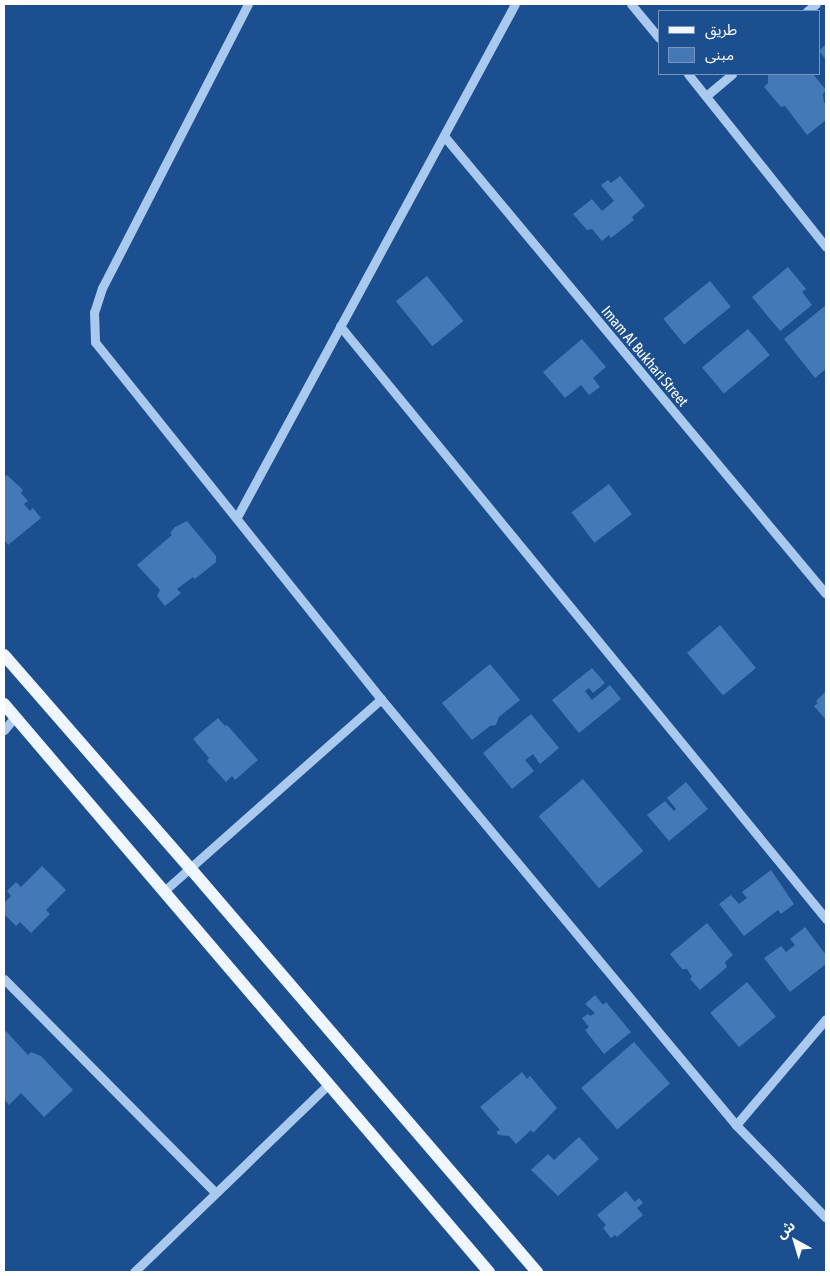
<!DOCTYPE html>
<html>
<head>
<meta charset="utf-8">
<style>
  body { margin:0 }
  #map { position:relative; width:830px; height:1276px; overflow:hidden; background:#1b4f8f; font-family:"Asap Condensed","Noto Sans Arabic",sans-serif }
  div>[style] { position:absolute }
  .building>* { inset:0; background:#4478b7; transform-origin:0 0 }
  .minor>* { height:9px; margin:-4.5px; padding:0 4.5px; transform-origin:4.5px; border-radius:4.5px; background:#a9c9ee }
  .major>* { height:12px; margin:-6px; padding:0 6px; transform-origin:6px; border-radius:6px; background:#f0f6ff }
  span { translate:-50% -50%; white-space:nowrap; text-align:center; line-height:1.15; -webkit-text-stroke:4px #1b4f8f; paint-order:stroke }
  .street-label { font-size:15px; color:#fff }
  .frame { position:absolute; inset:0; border:5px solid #fff; pointer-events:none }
  .legend { position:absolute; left:658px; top:10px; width:162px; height:65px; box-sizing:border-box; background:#1b4f8f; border:1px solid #7695bc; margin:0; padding:6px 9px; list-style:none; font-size:15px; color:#fff }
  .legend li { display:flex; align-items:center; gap:10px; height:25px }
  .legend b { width:25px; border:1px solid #7695bc }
  .north { position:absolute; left:770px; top:1216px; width:50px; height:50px; -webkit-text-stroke:4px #1b4f8f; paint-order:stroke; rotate:321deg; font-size:14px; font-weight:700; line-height:20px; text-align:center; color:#fff }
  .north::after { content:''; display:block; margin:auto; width:18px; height:22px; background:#fff; clip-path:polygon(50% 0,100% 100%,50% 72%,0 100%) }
</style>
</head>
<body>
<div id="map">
  <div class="building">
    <i style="clip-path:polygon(826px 44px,826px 60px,819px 51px)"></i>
    <i style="clip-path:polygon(768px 74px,813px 74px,826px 90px,823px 94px,824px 103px,826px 103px,826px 120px,807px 135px,785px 106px,781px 107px,764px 87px,768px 83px)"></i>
    <i style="clip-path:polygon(620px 176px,645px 206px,632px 217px,634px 220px,611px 238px,609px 235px,602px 241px,592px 229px,587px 230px,573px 214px,592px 199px,602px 211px,614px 201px,601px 185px,608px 180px,611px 183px)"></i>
    <i style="clip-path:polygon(788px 267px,806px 289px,802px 292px,812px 305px,780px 331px,752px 297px)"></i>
    <i style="left:427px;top:276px;width:58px;height:40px;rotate:51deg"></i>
    <i style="left:710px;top:281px;width:33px;height:60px;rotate:51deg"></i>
    <i style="clip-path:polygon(826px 305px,826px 369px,815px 378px,784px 339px)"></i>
    <i style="left:748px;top:329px;width:34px;height:60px;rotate:50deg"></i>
    <i style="clip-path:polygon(582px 339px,606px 367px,593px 378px,600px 387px,589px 395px,581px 385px,565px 398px,543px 372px)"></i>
    <i style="clip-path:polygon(7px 475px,23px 490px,21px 493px,28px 501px,24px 504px,30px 511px,33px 508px,41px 518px,8px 545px,4px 539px,4px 477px)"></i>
    <i style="left:609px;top:484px;width:38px;height:47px;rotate:53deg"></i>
    <i style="clip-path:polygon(187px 521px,216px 556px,216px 562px,195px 579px,193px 577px,177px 589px,181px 593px,165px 606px,157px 596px,160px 590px,137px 565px,172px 535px,170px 533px,175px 527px)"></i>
    <i style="left:720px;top:625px;width:56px;height:43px;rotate:50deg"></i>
    <i style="clip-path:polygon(490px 664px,520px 700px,499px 717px,496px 725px,490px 726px,472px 740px,442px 703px)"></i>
    <i style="clip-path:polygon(592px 668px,605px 683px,593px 693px,589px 688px,585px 691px,592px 700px,610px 685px,621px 699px,579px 733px,552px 700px)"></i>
    <i style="clip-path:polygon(826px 691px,826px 720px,814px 706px,818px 703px,816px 701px)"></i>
    <i style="clip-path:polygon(531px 714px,559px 748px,540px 764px,533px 754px,525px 760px,534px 771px,512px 789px,483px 753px)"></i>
    <i style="clip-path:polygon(218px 718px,225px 726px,227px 725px,258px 760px,235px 780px,232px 776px,226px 782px,207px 761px,209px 758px,193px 739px)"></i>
    <i style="left:583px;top:779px;width:94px;height:58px;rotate:50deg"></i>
    <i style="clip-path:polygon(686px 782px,708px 809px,669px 841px,647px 815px,665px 801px,674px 811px,676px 809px,667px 798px)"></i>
    <i style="clip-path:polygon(42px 866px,66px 890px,46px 910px,50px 914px,31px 933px,20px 922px,16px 926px,4px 914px,4px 903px,11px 896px,7px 891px,16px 882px,21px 887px)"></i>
    <i style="clip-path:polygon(771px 870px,794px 904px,781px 914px,778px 910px,744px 936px,719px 904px,731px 895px,739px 904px,747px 898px,742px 892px)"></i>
    <i style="clip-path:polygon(707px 923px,733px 955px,725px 962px,727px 967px,700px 990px,690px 979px,692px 977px,687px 969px,682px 969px,670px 954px)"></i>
    <i style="clip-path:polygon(805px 927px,826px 955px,826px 964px,790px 992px,764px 958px,781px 946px,786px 952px,795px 945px,790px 939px)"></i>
    <i style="left:747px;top:982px;width:45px;height:48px;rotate:50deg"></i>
    <i style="clip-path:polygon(595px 995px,603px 1005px,606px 1002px,631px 1032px,604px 1054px,585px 1030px,589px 1027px,582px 1018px,588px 1014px,590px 1016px,595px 1013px,585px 1004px)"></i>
    <i style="clip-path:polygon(4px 1029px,28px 1055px,31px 1052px,41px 1056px,73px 1090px,44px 1117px,21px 1093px,9px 1105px,4px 1099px)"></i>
    <i style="left:634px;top:1042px;width:55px;height:70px;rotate:49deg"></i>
    <i style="clip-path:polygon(522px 1072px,527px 1079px,530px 1076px,557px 1108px,533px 1133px,531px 1130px,516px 1144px,509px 1136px,499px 1135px,496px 1132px,500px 1130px,480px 1107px)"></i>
    <i style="clip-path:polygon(579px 1137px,599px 1159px,558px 1196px,531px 1170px,548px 1154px,554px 1160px)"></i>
    <i style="clip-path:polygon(626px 1191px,635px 1202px,639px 1198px,643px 1203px,637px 1208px,643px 1215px,617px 1237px,615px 1235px,611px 1238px,603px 1228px,606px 1225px,597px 1215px)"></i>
  </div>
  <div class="minor">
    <i style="left:248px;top:4px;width:319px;rotate:117.2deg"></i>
    <i style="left:102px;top:288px;width:25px;rotate:108deg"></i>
    <i style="left:94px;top:312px;width:30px;rotate:88deg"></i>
    <i style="left:95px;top:342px;width:457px;rotate:51.3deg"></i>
    <i style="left:381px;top:699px;width:555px;rotate:50.19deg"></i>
    <i style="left:736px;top:1125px;width:129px;rotate:45.9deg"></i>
    <i style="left:631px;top:4px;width:44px;rotate:50.5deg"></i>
    <i style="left:807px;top:11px;width:11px;rotate:-38deg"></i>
    <i style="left:688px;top:74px;width:221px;rotate:51.4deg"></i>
    <i style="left:706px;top:96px;width:34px;rotate:-40deg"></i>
    <i style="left:444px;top:136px;width:596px;rotate:50.17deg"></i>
    <i style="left:340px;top:326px;width:767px;rotate:50.66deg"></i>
    <i style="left:237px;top:517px;width:583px;rotate:-61.55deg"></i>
    <i style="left:4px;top:730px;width:17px;rotate:-50deg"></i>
    <i style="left:164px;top:891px;width:290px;rotate:-41.5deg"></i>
    <i style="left:4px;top:979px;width:300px;rotate:45.3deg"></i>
    <i style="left:736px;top:1125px;width:139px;rotate:-49.7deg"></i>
    <i style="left:134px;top:1272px;width:271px;rotate:-44deg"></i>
  </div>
  <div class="major">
    <i style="left:4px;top:655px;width:283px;rotate:48.9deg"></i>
    <i style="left:190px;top:868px;width:533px;rotate:49.34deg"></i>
    <i style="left:4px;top:704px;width:747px;rotate:49.51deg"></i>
  </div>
  <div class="street-label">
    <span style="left:645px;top:356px;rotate:50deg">Imam Al Bukhari Street</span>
  </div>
  <div class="frame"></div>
  <ul class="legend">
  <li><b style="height:6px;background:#f0f6ff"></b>طريق</li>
  <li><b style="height:14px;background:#4478b7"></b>مبنى</li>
  </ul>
  <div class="north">ش</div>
</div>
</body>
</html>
